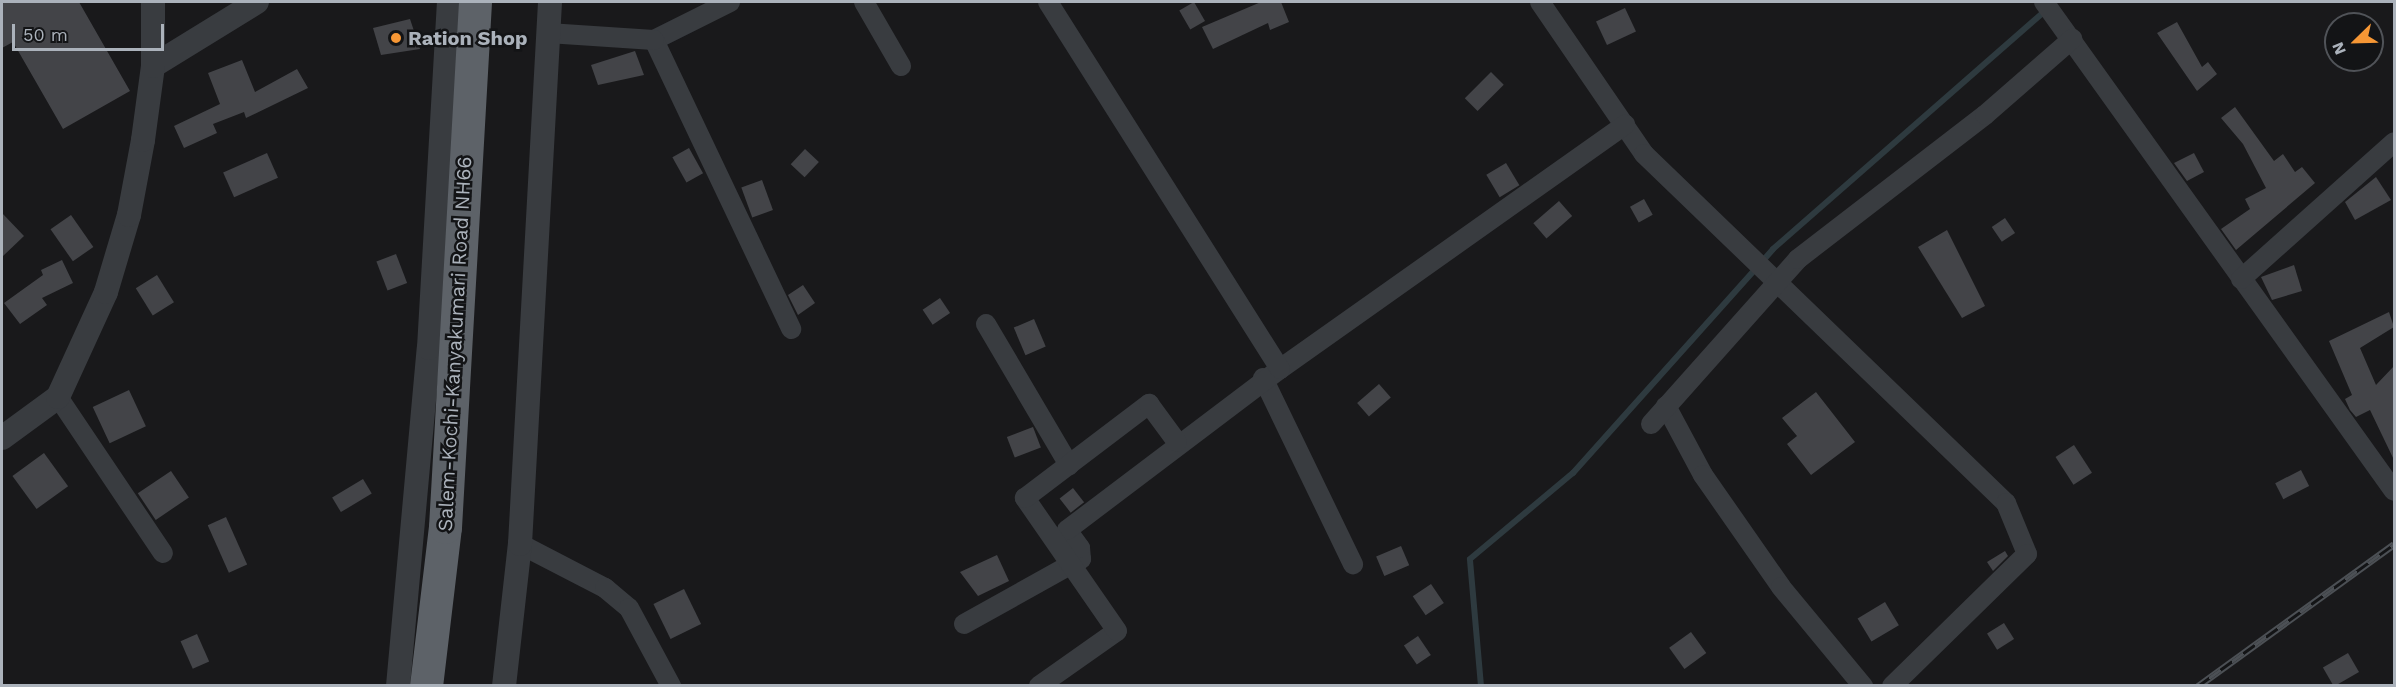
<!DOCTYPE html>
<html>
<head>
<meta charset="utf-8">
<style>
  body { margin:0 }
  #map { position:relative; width:2396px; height:687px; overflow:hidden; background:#19191b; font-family:"Work Sans",sans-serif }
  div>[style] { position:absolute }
  .stream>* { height:6px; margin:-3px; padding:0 3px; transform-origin:3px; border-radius:3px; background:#2e3a3f }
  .building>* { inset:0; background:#434448; transform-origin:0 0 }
  .minor>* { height:20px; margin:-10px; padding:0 10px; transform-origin:10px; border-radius:10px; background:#393c40 }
  .tertiary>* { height:24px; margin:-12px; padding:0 12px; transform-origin:12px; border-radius:12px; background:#393c40 }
  .trunk>* { height:33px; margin:-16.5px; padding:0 16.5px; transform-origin:16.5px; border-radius:16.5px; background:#5d6268 }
  .rail>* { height:7px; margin-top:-3.5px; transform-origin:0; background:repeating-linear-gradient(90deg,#131416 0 14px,#4c5055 0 28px); box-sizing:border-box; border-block:2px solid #4c5055 }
  .dots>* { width:16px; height:16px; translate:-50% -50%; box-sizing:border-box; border:3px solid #131416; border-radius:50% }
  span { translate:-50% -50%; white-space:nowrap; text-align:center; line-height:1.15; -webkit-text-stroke:5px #131416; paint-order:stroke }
  .poi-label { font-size:20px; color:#abb2bb; font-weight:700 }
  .left { translate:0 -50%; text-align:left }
  .street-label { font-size:20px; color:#abb2bb }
  .frame { position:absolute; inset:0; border:3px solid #abb2bb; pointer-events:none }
  .north { position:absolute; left:2324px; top:12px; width:60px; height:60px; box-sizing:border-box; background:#131416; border:2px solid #505358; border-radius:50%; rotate:247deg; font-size:16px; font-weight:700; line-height:24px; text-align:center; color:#abb2bb }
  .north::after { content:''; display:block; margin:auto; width:21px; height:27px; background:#f69735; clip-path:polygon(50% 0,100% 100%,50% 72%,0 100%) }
  .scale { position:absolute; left:12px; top:24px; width:152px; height:27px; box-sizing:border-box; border:3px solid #abb2bb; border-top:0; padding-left:8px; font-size:18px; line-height:21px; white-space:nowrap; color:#abb2bb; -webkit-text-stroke:4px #131416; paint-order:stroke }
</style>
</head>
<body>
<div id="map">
  <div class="stream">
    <i style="left:1481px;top:686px;width:127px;rotate:-95deg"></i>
    <i style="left:1470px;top:559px;width:134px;rotate:-39.9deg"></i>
    <i style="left:1573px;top:473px;width:300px;rotate:-48.2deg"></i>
    <i style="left:1773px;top:249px;width:363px;rotate:-41.2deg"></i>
  </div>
  <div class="building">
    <i style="clip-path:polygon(2px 2px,79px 2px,130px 91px,63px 129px,13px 42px,2px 48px)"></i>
    <i style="left:1194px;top:2px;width:22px;height:17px;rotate:60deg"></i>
    <i style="clip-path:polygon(1261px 2px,1281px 2px,1289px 22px,1270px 30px,1268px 23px,1213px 49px,1202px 27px)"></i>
    <i style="left:1625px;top:8px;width:26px;height:32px;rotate:65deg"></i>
    <i style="clip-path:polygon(410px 19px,420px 49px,381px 55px,373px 28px)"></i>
    <i style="clip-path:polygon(2177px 22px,2202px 67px,2208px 62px,2217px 74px,2197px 91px,2157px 33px)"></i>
    <i style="clip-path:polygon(635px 51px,644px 75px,598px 85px,591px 65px)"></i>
    <i style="clip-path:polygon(242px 60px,255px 92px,297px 69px,308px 88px,246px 118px,244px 112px,213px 124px,217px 133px,184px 148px,174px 126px,220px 104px,208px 73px)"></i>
    <i style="left:1491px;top:72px;width:18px;height:37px;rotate:45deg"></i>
    <i style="clip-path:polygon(2235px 107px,2274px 161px,2283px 154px,2295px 172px,2302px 167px,2315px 183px,2236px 250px,2221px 229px,2250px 209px,2245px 199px,2266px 188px,2243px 144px,2221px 118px)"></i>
    <i style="left:689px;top:148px;width:29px;height:19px;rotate:61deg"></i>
    <i style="left:805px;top:149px;width:19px;height:21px;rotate:43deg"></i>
    <i style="left:267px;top:153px;width:27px;height:48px;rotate:66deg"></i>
    <i style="clip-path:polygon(2194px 153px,2204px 172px,2187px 181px,2174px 163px)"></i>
    <i style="left:1506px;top:163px;width:26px;height:23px;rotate:59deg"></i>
    <i style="clip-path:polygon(2376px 177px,2391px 200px,2355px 220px,2345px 202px)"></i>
    <i style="left:762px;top:180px;width:32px;height:22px;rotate:70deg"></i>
    <i style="left:1644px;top:199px;width:18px;height:16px;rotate:61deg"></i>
    <i style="left:1559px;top:201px;width:20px;height:34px;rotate:49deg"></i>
    <i style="clip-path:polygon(2px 213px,24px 236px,2px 257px)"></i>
    <i style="left:71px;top:215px;width:39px;height:25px;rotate:55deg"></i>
    <i style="left:2005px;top:218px;width:18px;height:16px;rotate:56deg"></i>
    <i style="clip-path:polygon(1947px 230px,1985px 306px,1962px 318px,1918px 247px)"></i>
    <i style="left:396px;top:254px;width:31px;height:21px;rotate:69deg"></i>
    <i style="clip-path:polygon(62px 260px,73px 283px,42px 298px,47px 305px,20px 324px,4px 303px,43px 275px,41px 270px)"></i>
    <i style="clip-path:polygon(2294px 265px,2302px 291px,2272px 300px,2261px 277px)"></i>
    <i style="left:157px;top:275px;width:32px;height:25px;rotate:58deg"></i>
    <i style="clip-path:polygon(803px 285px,815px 303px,798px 315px,788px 295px)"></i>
    <i style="left:940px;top:298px;width:18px;height:21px;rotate:56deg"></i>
    <i style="clip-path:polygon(2389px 312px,2394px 327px,2360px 348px,2376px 385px,2394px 366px,2394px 460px,2370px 410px,2356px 417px,2350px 410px,2345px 399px,2352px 395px,2329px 341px)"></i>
    <i style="left:1034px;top:319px;width:30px;height:22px;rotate:67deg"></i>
    <i style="left:1379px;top:384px;width:18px;height:29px;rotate:49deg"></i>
    <i style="left:129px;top:390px;width:40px;height:40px;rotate:65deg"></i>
    <i style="clip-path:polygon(1816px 392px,1855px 442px,1811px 475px,1787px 444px,1797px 436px,1782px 418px)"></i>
    <i style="left:1033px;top:427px;width:22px;height:28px;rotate:69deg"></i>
    <i style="left:2074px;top:445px;width:33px;height:22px;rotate:57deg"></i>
    <i style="left:44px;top:453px;width:41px;height:39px;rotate:54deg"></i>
    <i style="left:2301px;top:470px;width:18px;height:29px;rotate:63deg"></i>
    <i style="left:171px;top:471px;width:32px;height:40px;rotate:56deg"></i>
    <i style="left:363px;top:479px;width:17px;height:36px;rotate:59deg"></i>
    <i style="left:1073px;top:488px;width:18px;height:17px;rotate:52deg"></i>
    <i style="left:226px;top:517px;width:52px;height:20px;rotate:66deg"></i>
    <i style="left:1401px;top:546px;width:21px;height:27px;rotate:67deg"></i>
    <i style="clip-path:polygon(2005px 551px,2008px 556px,1993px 571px,1987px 562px)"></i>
    <i style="clip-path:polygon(997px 555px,1009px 581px,978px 596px,960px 572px)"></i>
    <i style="left:1431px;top:584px;width:23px;height:22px;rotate:56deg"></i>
    <i style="left:684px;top:589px;width:39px;height:34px;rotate:64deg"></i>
    <i style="left:1885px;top:602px;width:27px;height:32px;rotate:59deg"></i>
    <i style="left:2004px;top:623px;width:19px;height:20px;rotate:58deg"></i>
    <i style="left:1691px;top:632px;width:26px;height:27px;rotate:54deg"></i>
    <i style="left:197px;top:634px;width:30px;height:18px;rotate:66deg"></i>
    <i style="left:1418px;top:636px;width:23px;height:17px;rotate:56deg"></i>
    <i style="left:2348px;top:653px;width:22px;height:29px;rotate:60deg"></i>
  </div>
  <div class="minor">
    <i style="left:730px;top:2px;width:85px;rotate:153.4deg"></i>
    <i style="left:654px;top:40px;width:320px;rotate:64.6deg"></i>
    <i style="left:864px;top:2px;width:74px;rotate:60deg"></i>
    <i style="left:1540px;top:2px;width:184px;rotate:55.6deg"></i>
    <i style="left:1644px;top:154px;width:503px;rotate:43.95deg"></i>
    <i style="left:2006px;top:503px;width:55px;rotate:67.6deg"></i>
    <i style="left:2027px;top:554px;width:189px;rotate:135.6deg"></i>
    <i style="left:2044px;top:2px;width:601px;rotate:54.41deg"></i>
    <i style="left:548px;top:33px;width:106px;rotate:3.8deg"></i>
    <i style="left:2241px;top:279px;width:205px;rotate:-41.8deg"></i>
    <i style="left:986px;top:324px;width:164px;rotate:59.5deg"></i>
    <i style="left:1280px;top:369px;width:423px;rotate:-35.3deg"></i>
    <i style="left:1263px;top:378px;width:207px;rotate:64.2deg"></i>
    <i style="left:58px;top:397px;width:188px;rotate:56.1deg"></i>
    <i style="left:1666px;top:406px;width:78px;rotate:61.8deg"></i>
    <i style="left:1703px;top:475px;width:136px;rotate:55.1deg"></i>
    <i style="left:1781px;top:587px;width:129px;rotate:50.4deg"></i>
    <i style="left:1651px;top:424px;width:221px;rotate:-48.3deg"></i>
    <i style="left:1798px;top:259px;width:236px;rotate:-37.6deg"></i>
    <i style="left:1985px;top:115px;width:116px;rotate:-41.1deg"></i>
    <i style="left:520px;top:544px;width:96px;rotate:27.4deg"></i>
    <i style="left:605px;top:588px;width:31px;rotate:40deg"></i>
    <i style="left:629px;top:608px;width:89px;rotate:61.7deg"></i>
    <i style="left:964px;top:624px;width:134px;rotate:-29.1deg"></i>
    <i style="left:1081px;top:559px;width:11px;rotate:-95deg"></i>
    <i style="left:1080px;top:548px;width:22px;rotate:-126deg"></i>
    <i style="left:1067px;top:530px;width:267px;rotate:-37.1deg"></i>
    <i style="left:1280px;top:369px;width:434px;rotate:-122.3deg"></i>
    <i style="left:1039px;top:686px;width:95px;rotate:-35.2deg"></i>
    <i style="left:1117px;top:631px;width:162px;rotate:-124.7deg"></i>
    <i style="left:1025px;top:498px;width:156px;rotate:-37.2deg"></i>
    <i style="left:1149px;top:404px;width:47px;rotate:53.6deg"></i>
  </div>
  <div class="tertiary">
    <i style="left:153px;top:66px;width:122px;rotate:-31.6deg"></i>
    <i style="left:2px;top:438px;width:69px;rotate:-36.2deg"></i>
    <i style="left:58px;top:397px;width:115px;rotate:-65.4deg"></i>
    <i style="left:106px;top:292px;width:80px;rotate:-73.4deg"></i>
    <i style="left:129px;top:215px;width:76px;rotate:-79.4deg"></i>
    <i style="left:143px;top:140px;width:75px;rotate:-82.3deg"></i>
    <i style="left:153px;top:66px;width:64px;rotate:-90deg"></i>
    <i style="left:398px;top:686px;width:339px;rotate:-84.8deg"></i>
    <i style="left:429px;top:348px;width:347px;rotate:-86.7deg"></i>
    <i style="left:504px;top:686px;width:143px;rotate:-83.6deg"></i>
    <i style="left:520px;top:544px;width:543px;rotate:-86.83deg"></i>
  </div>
  <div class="trunk">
    <i style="left:426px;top:686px;width:160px;rotate:-83.2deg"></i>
    <i style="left:445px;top:527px;width:526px;rotate:-86.73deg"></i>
  </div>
  <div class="rail">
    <i style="left:2198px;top:686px;width:242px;rotate:-35.9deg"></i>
  </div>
  <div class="dots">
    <i style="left:396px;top:38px;background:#f69735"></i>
  </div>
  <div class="poi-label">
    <span class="left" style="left:408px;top:38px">Ration Shop</span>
  </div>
  <div class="street-label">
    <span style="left:455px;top:344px;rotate:-87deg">Salem-Kochi-Kanyakumari Road NH66</span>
  </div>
  <div class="frame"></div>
  <div class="north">N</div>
  <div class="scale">50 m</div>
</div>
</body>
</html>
